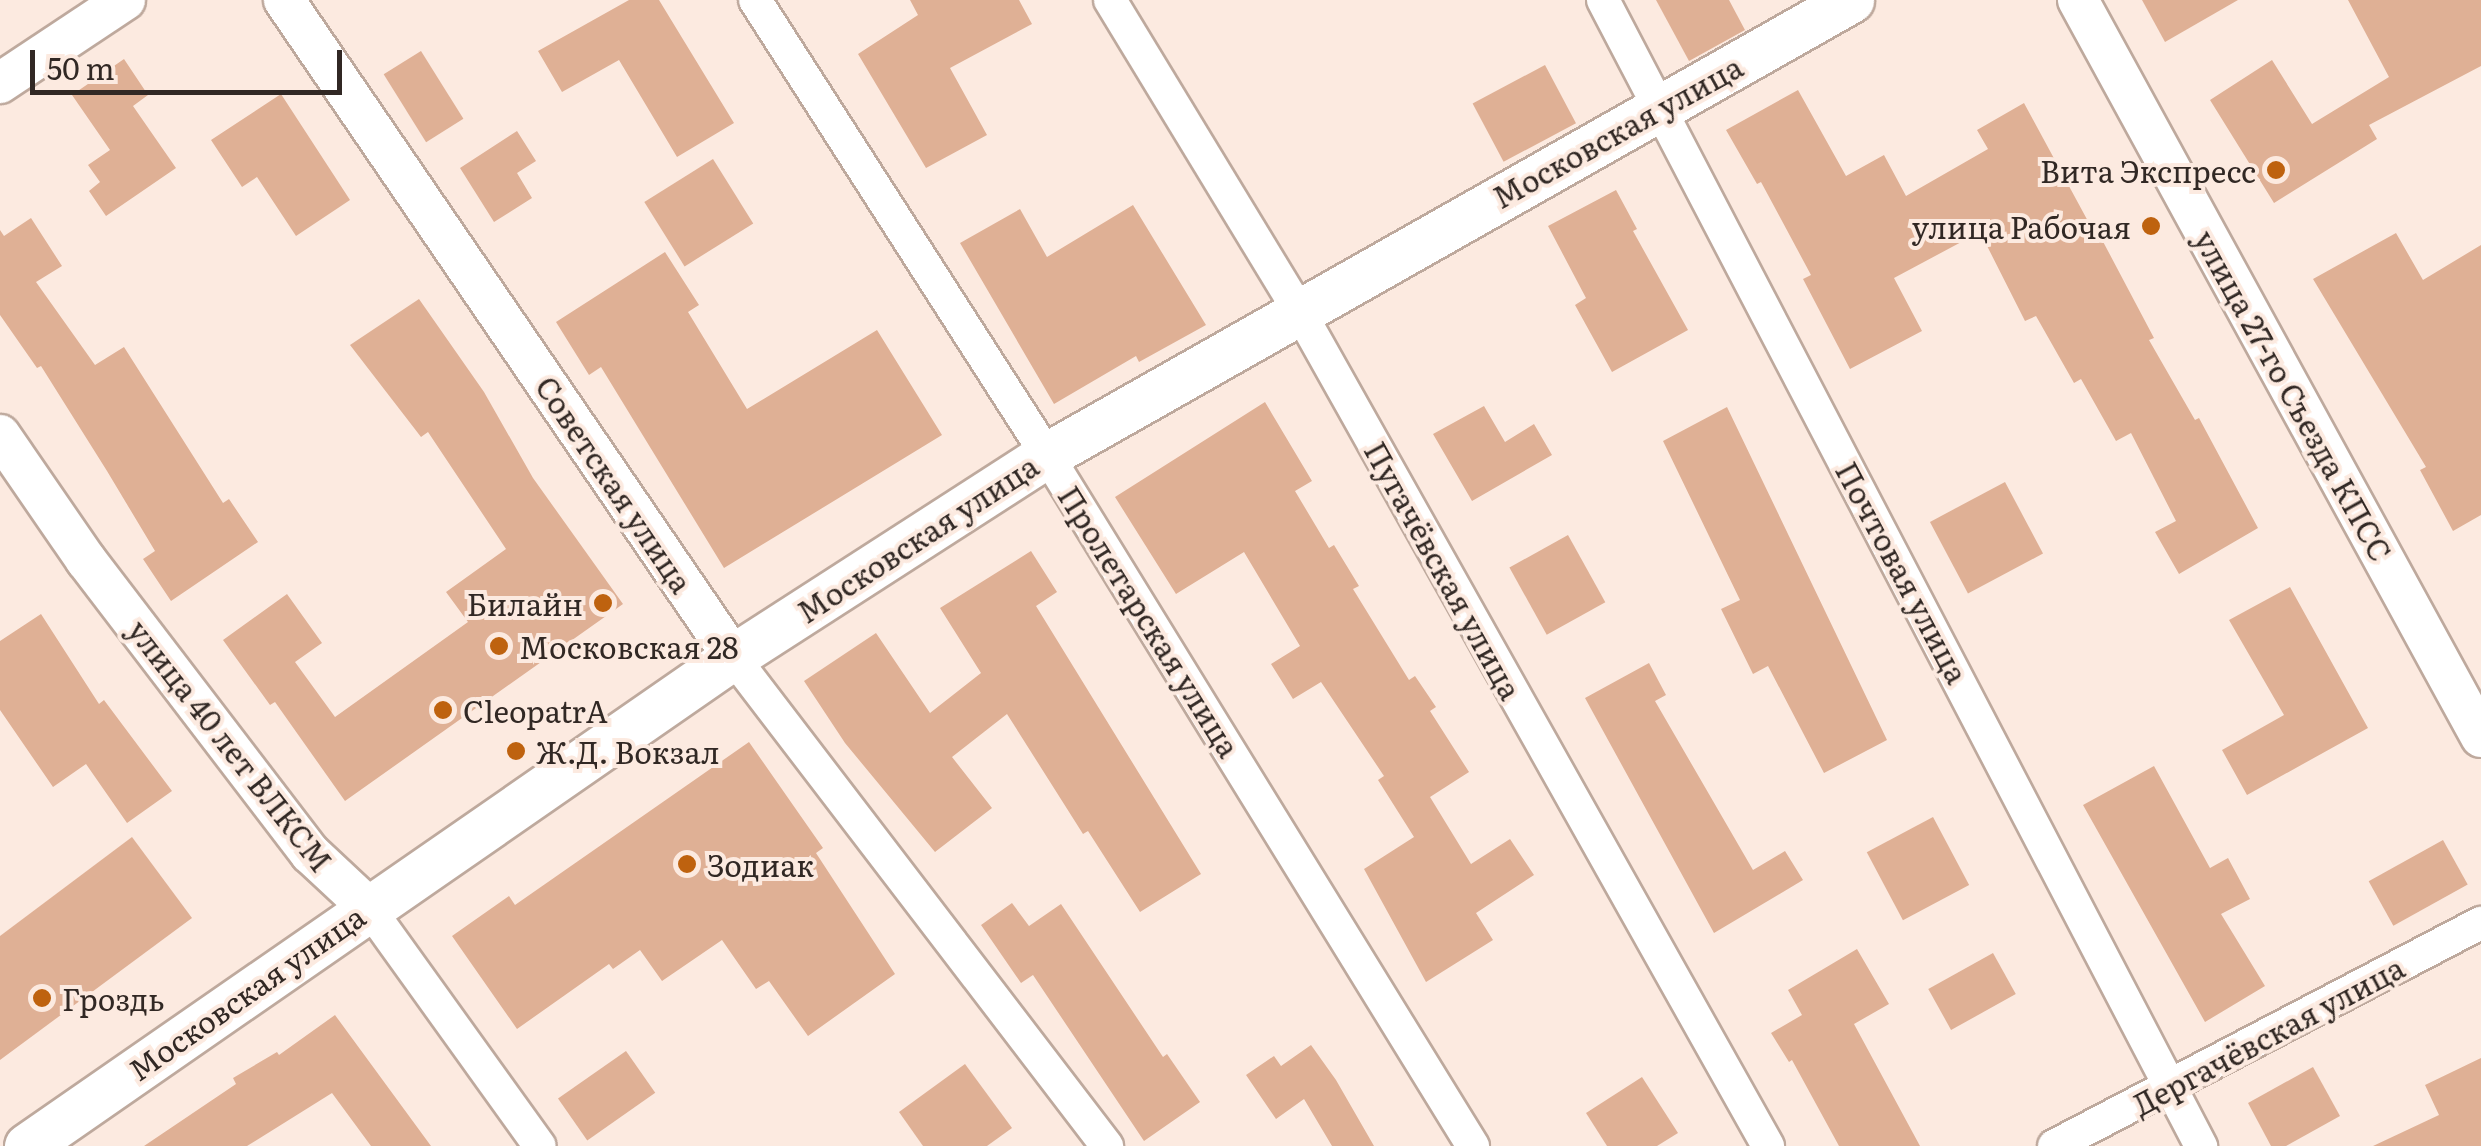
<!DOCTYPE html>
<html>
<head>
<meta charset="utf-8">
<style>
  body { margin:0 }
  #map { position:relative; width:2481px; height:1146px; overflow:hidden; background:#fceae0; font-family:Literata,serif }
  div>[style] { position:absolute }
  .building>* { inset:0; background:#dfb095; transform-origin:0 0 }
  .roads { filter:drop-shadow(2px 0 #bea99d) drop-shadow(-2px 0 #bea99d) drop-shadow(0 2px #bea99d) drop-shadow(0 -2px #bea99d) }
  .minor>* { height:32px; margin:-16px; padding:0 16px; transform-origin:16px; border-radius:16px; background:#fff }
  .tertiary>* { height:40px; margin:-20px; padding:0 20px; transform-origin:20px; border-radius:20px; background:#fff }
  .secondary>* { height:45px; margin:-22.5px; padding:0 22.5px; transform-origin:22.5px; border-radius:22.5px; background:#fff }
  .dots>* { width:28px; height:28px; translate:-50% -50%; box-sizing:border-box; border:5px solid #fceae0; border-radius:50% }
  span { translate:-50% -50%; white-space:nowrap; text-align:center; line-height:1.15; -webkit-text-stroke:8px #fceae0; paint-order:stroke }
  .street-label { font-size:30px; color:#312824 }
  .poi-label { font-size:30px; color:#312824 }
  .right { translate:-100% -50%; text-align:right }
  .left { translate:0 -50%; text-align:left }
  .scale { position:absolute; left:30px; top:50px; width:312px; height:45px; box-sizing:border-box; border:5px solid #312824; border-top:0; padding-left:12px; font-size:30px; line-height:35px; white-space:nowrap; color:#312824; -webkit-text-stroke:8px #fceae0; paint-order:stroke }
</style>
</head>
<body>
<div id="map">
  <div class="building">
    <i style="clip-path:polygon(629px 0,659px 0,734px 123px,677px 157px,619px 60px,562px 92px,538px 51px)"></i>
    <i style="clip-path:polygon(910px 0,1019px 0,1032px 24px,950px 68px,987px 135px,926px 168px,858px 54px,918px 15px)"></i>
    <i style="clip-path:polygon(1656px 0,1729px 0,1745px 30px,1689px 61px)"></i>
    <i style="clip-path:polygon(2142px 0,2238px 0,2165px 42px)"></i>
    <i style="clip-path:polygon(2348px 0,2481px 0,2481px 66px,2369px 125px,2377px 139px,2274px 203px,2210px 100px,2272px 60px,2312px 124px,2389px 77px)"></i>
    <i style="left:421px;top:51px;width:80px;height:44px;rotate:58deg"></i>
    <i style="clip-path:polygon(124px 59px,148px 95px,133px 106px,176px 168px,106px 216px,89px 191px,100px 182px,88px 165px,110px 150px,72px 95px)"></i>
    <i style="left:1545px;top:65px;width:66px;height:82px;rotate:62deg"></i>
    <i style="clip-path:polygon(1798px 90px,1846px 176px,1884px 155px,1906px 196px,1988px 149px,1977px 130px,2024px 103px,2096px 236px,2099px 234px,2154px 338px,2149px 340px,2195px 420px,2199px 418px,2258px 528px,2179px 574px,2155px 532px,2176px 521px,2131px 433px,2116px 441px,2081px 379px,2074px 383px,2036px 316px,2025px 321px,1980px 232px,1894px 278px,1922px 331px,1850px 369px,1803px 279px,1811px 275px,1761px 182px,1757px 184px,1726px 130px)"></i>
    <i style="clip-path:polygon(281px 94px,350px 200px,296px 236px,257px 177px,242px 187px,211px 140px)"></i>
    <i style="clip-path:polygon(517px 131px,536px 161px,517px 173px,532px 198px,494px 222px,460px 168px)"></i>
    <i style="left:713px;top:159px;width:76px;height:81px;rotate:58deg"></i>
    <i style="clip-path:polygon(1616px 190px,1637px 229px,1633px 231px,1688px 330px,1612px 372px,1575px 305px,1586px 298px,1548px 226px)"></i>
    <i style="clip-path:polygon(1133px 205px,1206px 325px,1139px 362px,1136px 356px,1054px 404px,960px 243px,1020px 209px,1047px 257px)"></i>
    <i style="clip-path:polygon(31px 218px,62px 266px,36px 282px,95px 365px,124px 347px,223px 503px,229px 499px,258px 542px,171px 601px,143px 559px,155px 551px,107px 471px,41px 366px,37px 368px,0 315px,0 230px,4px 236px)"></i>
    <i style="clip-path:polygon(2396px 233px,2423px 280px,2481px 245px,2481px 515px,2453px 531px,2420px 470px,2426px 467px,2313px 279px)"></i>
    <i style="clip-path:polygon(665px 252px,699px 305px,688px 312px,747px 409px,877px 330px,942px 435px,724px 568px,601px 367px,589px 375px,556px 322px)"></i>
    <i style="clip-path:polygon(419px 299px,484px 392px,533px 478px,623px 604px,345px 801px,275px 702px,270px 705px,223px 640px,287px 594px,322px 643px,295px 662px,335px 717px,468px 622px,446px 592px,506px 549px,428px 432px,421px 437px,350px 345px)"></i>
    <i style="clip-path:polygon(1265px 402px,1312px 481px,1295px 491px,1329px 548px,1334px 545px,1359px 586px,1353px 589px,1409px 680px,1415px 676px,1436px 707px,1430px 711px,1469px 772px,1430px 797px,1471px 864px,1510px 839px,1534px 875px,1476px 913px,1493px 940px,1426px 982px,1364px 869px,1414px 837px,1378px 780px,1384px 776px,1321px 682px,1293px 699px,1271px 664px,1300px 646px,1244px 552px,1176px 594px,1115px 497px)"></i>
    <i style="clip-path:polygon(1484px 406px,1505px 442px,1534px 424px,1552px 455px,1472px 501px,1433px 434px)"></i>
    <i style="clip-path:polygon(1727px 407px,1887px 740px,1824px 773px,1768px 666px,1753px 674px,1721px 609px,1740px 600px,1663px 441px)"></i>
    <i style="left:2005px;top:482px;width:81px;height:85px;rotate:62deg"></i>
    <i style="left:1568px;top:535px;width:77px;height:67px;rotate:61deg"></i>
    <i style="clip-path:polygon(1031px 551px,1057px 592px,1036px 606px,1201px 874px,1140px 912px,1088px 831px,1083px 834px,1007px 714px,952px 757px,992px 808px,935px 852px,845px 743px,804px 681px,876px 633px,930px 713px,981px 673px,940px 608px)"></i>
    <i style="clip-path:polygon(2290px 587px,2368px 728px,2247px 795px,2222px 750px,2284px 715px,2229px 620px)"></i>
    <i style="clip-path:polygon(41px 614px,99px 704px,104px 700px,172px 791px,127px 823px,86px 764px,53px 787px,0 710px,0 641px)"></i>
    <i style="clip-path:polygon(1649px 663px,1666px 695px,1655px 701px,1753px 870px,1785px 851px,1803px 880px,1714px 933px,1585px 698px)"></i>
    <i style="clip-path:polygon(749px 742px,823px 848px,816px 853px,895px 974px,808px 1036px,769px 981px,756px 989px,722px 940px,662px 981px,640px 950px,613px 969px,609px 964px,517px 1029px,452px 936px,509px 896px,515px 905px)"></i>
    <i style="clip-path:polygon(2154px 766px,2210px 868px,2228px 858px,2250px 899px,2221px 914px,2265px 986px,2205px 1022px,2083px 805px)"></i>
    <i style="left:1933px;top:817px;width:77px;height:75px;rotate:62deg"></i>
    <i style="clip-path:polygon(132px 837px,192px 918px,0 1060px,0 936px)"></i>
    <i style="left:2443px;top:840px;width:51px;height:85px;rotate:61deg"></i>
    <i style="clip-path:polygon(1012px 903px,1029px 926px,1061px 904px,1163px 1057px,1167px 1054px,1200px 1102px,1144px 1141px,1033px 975px,1021px 983px,981px 925px)"></i>
    <i style="clip-path:polygon(1857px 949px,1889px 1004px,1854px 1024px,1920px 1146px,1839px 1146px,1792px 1060px,1789px 1062px,1771px 1033px,1802px 1015px,1788px 990px)"></i>
    <i style="left:1993px;top:953px;width:47px;height:74px;rotate:61deg"></i>
    <i style="clip-path:polygon(335px 1015px,431px 1146px,371px 1146px,332px 1093px,247px 1146px,144px 1146px,236px 1084px,233px 1078px,277px 1052px,279px 1055px)"></i>
    <i style="clip-path:polygon(1311px 1045px,1336px 1080px,1374px 1146px,1332px 1146px,1304px 1099px,1276px 1119px,1246px 1075px,1274px 1056px,1281px 1066px)"></i>
    <i style="left:626px;top:1051px;width:51px;height:83px;rotate:55deg"></i>
    <i style="clip-path:polygon(2481px 1058px,2481px 1146px,2373px 1146px,2439px 1115px,2425px 1085px)"></i>
    <i style="clip-path:polygon(965px 1064px,1012px 1128px,987px 1146px,923px 1146px,899px 1112px)"></i>
    <i style="clip-path:polygon(2313px 1067px,2340px 1116px,2286px 1146px,2271px 1146px,2248px 1103px)"></i>
    <i style="clip-path:polygon(1642px 1077px,1678px 1133px,1657px 1146px,1607px 1146px,1586px 1113px)"></i>
  </div>
  <div class="roads">
    <div class="minor">
      <i style="left:755px;top:0;width:541px;rotate:57.31deg"></i>
      <i style="left:1047px;top:455px;width:812px;rotate:58.35deg"></i>
      <i style="left:1110px;top:0;width:362px;rotate:58.7deg"></i>
      <i style="left:1298px;top:309px;width:960px;rotate:60.68deg"></i>
      <i style="left:1603px;top:0;width:1293px;rotate:62.44deg"></i>
      <i style="left:733px;top:657px;width:616px;rotate:52.59deg"></i>
      <i style="left:368px;top:907px;width:294px;rotate:54.3deg"></i>
      <i style="left:2054px;top:1146px;width:482px;rotate:-27.6deg"></i>
    </div>
    <div class="tertiary">
      <i style="left:284px;top:0;width:796px;rotate:55.65deg"></i>
      <i style="left:2078px;top:0;width:840px;rotate:61.33deg"></i>
      <i style="left:0;top:83px;width:150px;rotate:-33.6deg"></i>
      <i style="left:0;top:435px;width:152px;rotate:55.5deg"></i>
      <i style="left:86px;top:560px;width:369px;rotate:52.6deg"></i>
      <i style="left:310px;top:853px;width:79px;rotate:43deg"></i>
    </div>
    <div class="secondary">
      <i style="left:27px;top:1146px;width:859px;rotate:-34.71deg"></i>
      <i style="left:733px;top:657px;width:373px;rotate:-32.8deg"></i>
      <i style="left:1047px;top:455px;width:924px;rotate:-29.51deg"></i>
    </div>
  </div>
  <div class="dots">
    <i style="left:2276px;top:170px;background:#be620f"></i>
    <i style="left:2151px;top:226px;background:#be620f"></i>
    <i style="left:603px;top:603px;background:#be620f"></i>
    <i style="left:499px;top:646px;background:#be620f"></i>
    <i style="left:443px;top:710px;background:#be620f"></i>
    <i style="left:516px;top:751px;background:#be620f"></i>
    <i style="left:687px;top:864px;background:#be620f"></i>
    <i style="left:42px;top:998px;background:#be620f"></i>
  </div>
  <div class="street-label">
    <span style="left:1617px;top:131px;rotate:-29deg">Московская улица</span>
    <span style="left:2294px;top:395px;rotate:61deg">улица 27-го Съезда КПСС</span>
    <span style="left:615px;top:484px;rotate:56deg">Советская улица</span>
    <span style="left:917px;top:538px;rotate:-33deg">Московская улица</span>
    <span style="left:1444px;top:570px;rotate:61deg">Пугачёвская улица</span>
    <span style="left:1903px;top:572px;rotate:62deg">Почтовая улица</span>
    <span style="left:1150px;top:621px;rotate:58deg">Пролетарская улица</span>
    <span style="left:231px;top:745px;rotate:52deg">улица 40 лет ВЛКСМ</span>
    <span style="left:246px;top:992px;rotate:-35deg">Московская улица</span>
    <span style="left:2268px;top:1035px;rotate:-28deg">Дергачёвская улица</span>
  </div>
  <div class="poi-label">
    <span class="right" style="left:2256px;top:170px">Вита Экспресс</span>
    <span class="right" style="left:2131px;top:226px">улица Рабочая</span>
    <span class="right" style="left:583px;top:603px">Билайн</span>
    <span class="left" style="left:519px;top:646px">Московская 28</span>
    <span class="left" style="left:463px;top:710px">CleopatrA</span>
    <span class="left" style="left:536px;top:751px">Ж.Д. Вокзал</span>
    <span class="left" style="left:707px;top:864px">Зодиак</span>
    <span class="left" style="left:62px;top:998px">Гроздь</span>
  </div>
  <div class="scale">50 m</div>
</div>
</body>
</html>
